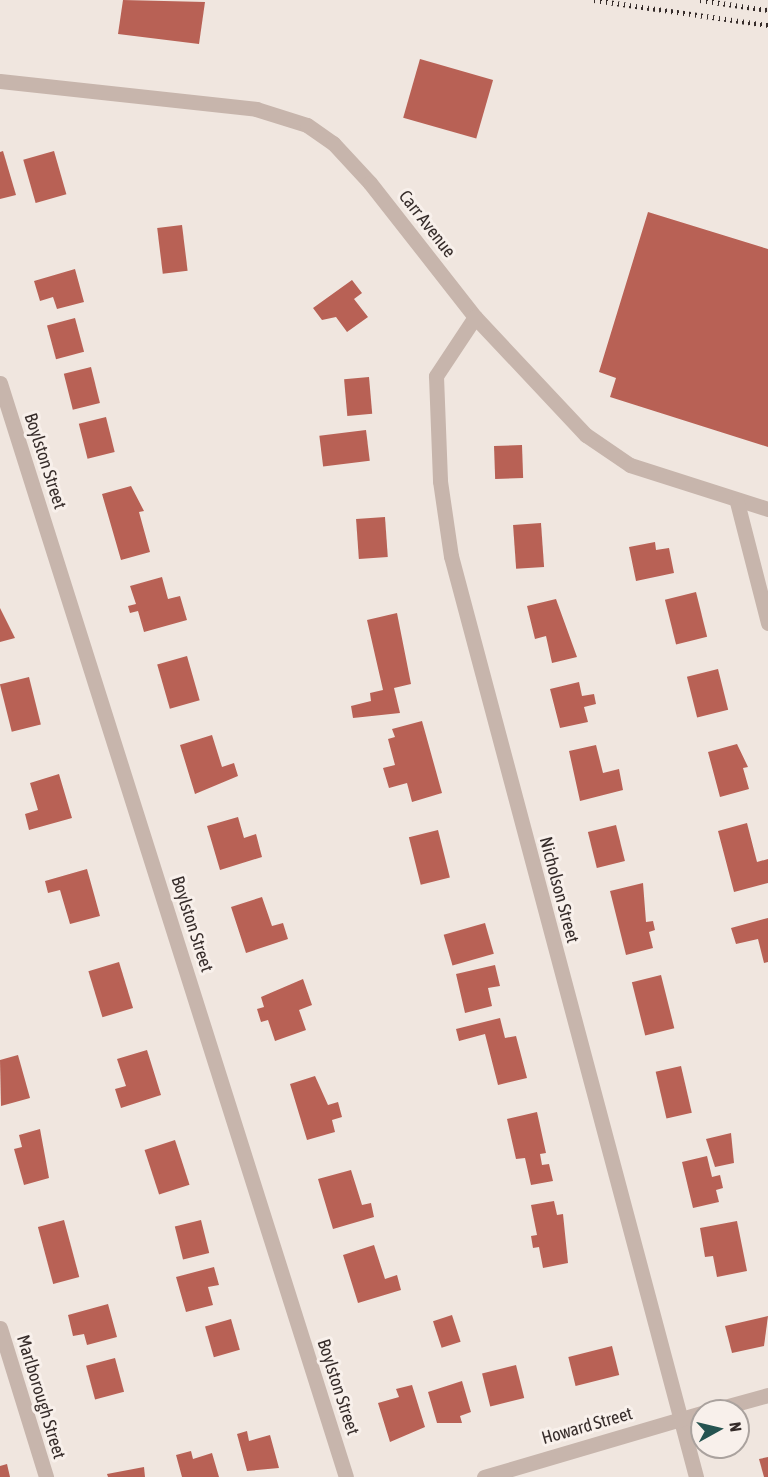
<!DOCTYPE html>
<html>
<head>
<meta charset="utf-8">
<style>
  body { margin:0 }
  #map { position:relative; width:768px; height:1477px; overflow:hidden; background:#f0e6df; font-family:"Asap Condensed",sans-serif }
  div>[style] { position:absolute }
  .building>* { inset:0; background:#b86155; transform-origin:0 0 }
  .minor>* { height:15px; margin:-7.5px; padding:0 7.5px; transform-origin:7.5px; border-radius:7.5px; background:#c7b5ac }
  .rail>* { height:4.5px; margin-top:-2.25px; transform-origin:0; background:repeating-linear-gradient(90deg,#362c2a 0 1.5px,transparent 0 6px) }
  span { translate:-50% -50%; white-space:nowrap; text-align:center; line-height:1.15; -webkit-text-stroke:6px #f8f0eb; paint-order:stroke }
  .street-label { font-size:18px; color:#362c2a }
  .north { position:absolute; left:690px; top:1399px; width:60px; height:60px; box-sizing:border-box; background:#f8f0eb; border:2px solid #aaa29e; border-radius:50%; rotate:82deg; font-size:16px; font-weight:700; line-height:24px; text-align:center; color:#362c2a }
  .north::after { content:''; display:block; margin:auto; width:21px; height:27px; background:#255350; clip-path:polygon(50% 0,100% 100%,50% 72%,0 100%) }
</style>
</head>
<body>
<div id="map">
  <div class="building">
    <i style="clip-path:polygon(123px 0,205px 2px,199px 44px,118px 34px)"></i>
    <i style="left:420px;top:59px;width:76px;height:61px;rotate:16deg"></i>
    <i style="clip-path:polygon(3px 151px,16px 195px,0 199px,0 152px)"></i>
    <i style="left:54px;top:151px;width:45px;height:32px;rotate:74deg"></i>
    <i style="clip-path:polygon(648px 212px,768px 249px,768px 447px,610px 397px,616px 378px,599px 372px)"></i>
    <i style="left:182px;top:225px;width:46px;height:25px;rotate:83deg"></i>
    <i style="clip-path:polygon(75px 269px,84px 302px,57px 309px,53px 297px,40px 301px,34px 281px)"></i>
    <i style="clip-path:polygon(352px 280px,362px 293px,354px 299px,368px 317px,347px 332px,336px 317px,322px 320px,313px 308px)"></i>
    <i style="left:75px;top:318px;width:35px;height:29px;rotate:75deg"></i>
    <i style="left:91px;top:367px;width:37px;height:28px;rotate:76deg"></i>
    <i style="left:369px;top:377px;width:37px;height:25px;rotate:85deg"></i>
    <i style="left:106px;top:417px;width:36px;height:28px;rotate:76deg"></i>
    <i style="left:366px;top:430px;width:31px;height:47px;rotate:83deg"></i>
    <i style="left:522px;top:445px;width:33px;height:28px;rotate:88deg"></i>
    <i style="clip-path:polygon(131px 486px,144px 511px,139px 512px,150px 552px,121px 560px,102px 494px)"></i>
    <i style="left:385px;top:517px;width:40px;height:29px;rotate:86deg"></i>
    <i style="left:541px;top:523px;width:44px;height:28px;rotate:86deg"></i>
    <i style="clip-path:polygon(655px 542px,656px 550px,669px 548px,674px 573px,636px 581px,629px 547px)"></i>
    <i style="clip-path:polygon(162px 577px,168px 599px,180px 596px,187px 620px,144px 632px,138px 611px,130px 613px,128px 606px,136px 604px,130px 586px)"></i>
    <i style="left:696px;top:592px;width:46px;height:32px;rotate:76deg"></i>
    <i style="clip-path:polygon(556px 599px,577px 657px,552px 663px,546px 636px,535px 639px,527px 606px)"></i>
    <i style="clip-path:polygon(0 608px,15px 638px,0 642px)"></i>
    <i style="clip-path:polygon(397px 613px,411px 684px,394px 688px,400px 713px,353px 718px,351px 706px,371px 701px,370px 693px,383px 690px,367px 620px)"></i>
    <i style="left:187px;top:656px;width:46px;height:31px;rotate:74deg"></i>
    <i style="left:718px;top:669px;width:42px;height:32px;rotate:76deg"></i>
    <i style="left:29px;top:677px;width:49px;height:30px;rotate:76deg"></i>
    <i style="clip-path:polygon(579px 682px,582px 696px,594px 694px,596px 704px,584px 707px,588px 722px,560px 728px,550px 689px)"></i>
    <i style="clip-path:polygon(422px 721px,442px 793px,412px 802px,407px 783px,389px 788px,383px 768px,395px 765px,388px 739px,395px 737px,392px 729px)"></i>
    <i style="clip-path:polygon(212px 735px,222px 767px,234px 763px,238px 776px,195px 794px,180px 745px)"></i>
    <i style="clip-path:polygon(737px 744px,748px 767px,743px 768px,749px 789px,720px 797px,708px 752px)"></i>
    <i style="clip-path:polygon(596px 745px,603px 773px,619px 769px,623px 790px,580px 801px,569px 751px)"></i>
    <i style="clip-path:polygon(59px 774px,72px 818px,29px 830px,25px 814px,38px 810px,30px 783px)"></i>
    <i style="clip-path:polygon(238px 817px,244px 838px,256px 834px,262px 857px,220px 870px,207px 826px)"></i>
    <i style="clip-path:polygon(747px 823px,757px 862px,768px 859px,768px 883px,734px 892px,718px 831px)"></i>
    <i style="left:616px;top:825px;width:37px;height:29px;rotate:76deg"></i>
    <i style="left:438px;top:830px;width:49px;height:30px;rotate:76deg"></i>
    <i style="clip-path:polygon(87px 869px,100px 916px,70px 924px,60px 890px,48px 893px,45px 881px)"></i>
    <i style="clip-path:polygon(643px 883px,646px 922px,653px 921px,655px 930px,649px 932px,653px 948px,626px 955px,610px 891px)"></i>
    <i style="clip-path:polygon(262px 897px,272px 926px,283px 923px,288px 939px,246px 953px,231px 907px)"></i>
    <i style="clip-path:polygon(768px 918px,768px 962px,764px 963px,758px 939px,736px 944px,731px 928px)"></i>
    <i style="left:485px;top:923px;width:32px;height:43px;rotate:74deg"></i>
    <i style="left:119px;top:962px;width:48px;height:32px;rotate:73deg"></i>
    <i style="clip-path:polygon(495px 965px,500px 986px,488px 988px,492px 1006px,465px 1013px,456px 974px)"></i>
    <i style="left:661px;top:975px;width:55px;height:30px;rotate:76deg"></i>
    <i style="clip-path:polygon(303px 979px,312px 1005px,299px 1010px,306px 1030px,275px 1041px,268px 1020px,261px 1022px,257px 1009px,264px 1007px,261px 997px)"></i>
    <i style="clip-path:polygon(500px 1018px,505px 1038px,516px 1036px,527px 1078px,498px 1085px,485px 1034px,459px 1041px,456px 1029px)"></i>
    <i style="clip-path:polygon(147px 1050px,161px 1095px,121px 1108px,115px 1089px,126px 1086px,117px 1059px)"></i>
    <i style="clip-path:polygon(18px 1055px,30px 1098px,1px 1106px,0 1060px)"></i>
    <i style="left:681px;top:1066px;width:48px;height:26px;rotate:77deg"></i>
    <i style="clip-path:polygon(315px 1076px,328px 1105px,338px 1102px,342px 1117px,332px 1120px,335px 1132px,307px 1140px,290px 1084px)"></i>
    <i style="clip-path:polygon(537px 1112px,546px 1153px,540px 1154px,542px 1165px,549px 1164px,553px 1181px,531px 1185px,525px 1158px,516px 1159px,507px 1119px)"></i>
    <i style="clip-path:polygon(40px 1129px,49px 1178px,24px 1185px,14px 1149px,22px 1147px,19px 1135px)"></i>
    <i style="clip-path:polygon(731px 1133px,734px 1163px,715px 1167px,706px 1139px)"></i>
    <i style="left:175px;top:1140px;width:47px;height:32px;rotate:72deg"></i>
    <i style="clip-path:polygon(707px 1156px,712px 1177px,720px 1175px,723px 1188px,716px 1190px,719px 1202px,693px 1208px,682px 1162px)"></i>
    <i style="clip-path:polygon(351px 1170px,362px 1205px,371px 1203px,374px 1217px,333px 1229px,318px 1179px)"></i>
    <i style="clip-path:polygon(554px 1201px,557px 1215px,563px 1214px,568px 1263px,543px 1268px,539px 1247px,533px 1248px,531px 1236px,537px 1235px,531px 1205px)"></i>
    <i style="left:64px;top:1220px;width:59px;height:27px;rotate:75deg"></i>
    <i style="left:201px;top:1220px;width:34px;height:27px;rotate:76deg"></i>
    <i style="clip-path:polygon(737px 1221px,747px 1271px,717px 1277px,713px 1256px,705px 1257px,700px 1228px)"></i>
    <i style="clip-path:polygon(374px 1245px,385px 1279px,397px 1275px,401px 1290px,358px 1303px,343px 1255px)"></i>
    <i style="clip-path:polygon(214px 1267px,219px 1285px,208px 1287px,213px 1305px,186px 1312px,176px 1277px)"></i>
    <i style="clip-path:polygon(108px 1304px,117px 1337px,87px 1345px,84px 1334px,73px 1336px,68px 1315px)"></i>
    <i style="left:452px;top:1315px;width:28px;height:20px;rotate:72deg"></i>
    <i style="clip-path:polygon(768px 1316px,764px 1346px,732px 1353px,725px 1326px)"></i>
    <i style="left:231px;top:1319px;width:32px;height:27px;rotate:74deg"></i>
    <i style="left:612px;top:1346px;width:30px;height:45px;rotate:76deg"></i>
    <i style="left:115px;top:1358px;width:35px;height:30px;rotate:75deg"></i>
    <i style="left:516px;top:1365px;width:34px;height:35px;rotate:76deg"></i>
    <i style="clip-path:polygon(462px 1381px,471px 1412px,460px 1416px,462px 1423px,437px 1423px,428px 1392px)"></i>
    <i style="clip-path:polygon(412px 1385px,425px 1427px,390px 1442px,378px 1403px,399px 1397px,396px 1389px)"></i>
    <i style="clip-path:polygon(247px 1431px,249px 1441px,270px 1435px,279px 1468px,247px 1471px,237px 1434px)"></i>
    <i style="clip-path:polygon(191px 1451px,193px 1459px,212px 1453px,219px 1477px,182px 1477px,176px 1455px)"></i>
    <i style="clip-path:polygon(768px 1457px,768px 1477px,764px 1477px,759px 1459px)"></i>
    <i style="clip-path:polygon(7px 1464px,10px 1477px,0 1477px,0 1466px)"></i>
    <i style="clip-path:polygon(144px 1467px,145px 1477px,108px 1477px,107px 1474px)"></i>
  </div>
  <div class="minor">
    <i style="left:0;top:81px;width:258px;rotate:6.2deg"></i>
    <i style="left:256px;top:109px;width:53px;rotate:17.4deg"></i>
    <i style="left:307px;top:125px;width:32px;rotate:35deg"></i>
    <i style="left:333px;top:143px;width:54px;rotate:47.2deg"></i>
    <i style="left:370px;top:183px;width:170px;rotate:51.9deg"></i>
    <i style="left:475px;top:317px;width:162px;rotate:46.8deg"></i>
    <i style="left:586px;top:435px;width:53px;rotate:34.3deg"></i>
    <i style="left:630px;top:465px;width:145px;rotate:17.7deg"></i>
    <i style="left:475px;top:317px;width:71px;rotate:123.5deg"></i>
    <i style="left:436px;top:376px;width:105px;rotate:87.8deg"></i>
    <i style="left:440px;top:481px;width:76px;rotate:81.7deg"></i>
    <i style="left:451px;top:556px;width:953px;rotate:75.1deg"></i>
    <i style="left:0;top:383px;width:1147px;rotate:72.45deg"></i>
    <i style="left:737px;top:502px;width:125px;rotate:75.6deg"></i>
    <i style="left:0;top:1328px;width:156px;rotate:72.8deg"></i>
    <i style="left:710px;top:1411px;width:60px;rotate:-15.4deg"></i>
    <i style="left:484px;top:1477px;width:227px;rotate:-16.4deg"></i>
  </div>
  <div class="rail">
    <i style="left:594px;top:0;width:176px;rotate:8.2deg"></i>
    <i style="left:700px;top:0;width:69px;rotate:8.4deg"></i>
  </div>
  <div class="street-label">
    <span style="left:427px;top:224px;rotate:52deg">Carr Avenue</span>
    <span style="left:45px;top:461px;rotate:72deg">Boylston Street</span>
    <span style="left:559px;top:890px;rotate:75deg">Nicholson Street</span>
    <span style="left:192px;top:924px;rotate:72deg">Boylston Street</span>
    <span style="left:338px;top:1387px;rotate:72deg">Boylston Street</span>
    <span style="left:41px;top:1397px;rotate:73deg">Marlborough Street</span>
    <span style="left:587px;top:1426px;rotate:-16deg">Howard Street</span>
  </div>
  <div class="north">N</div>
</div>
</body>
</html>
